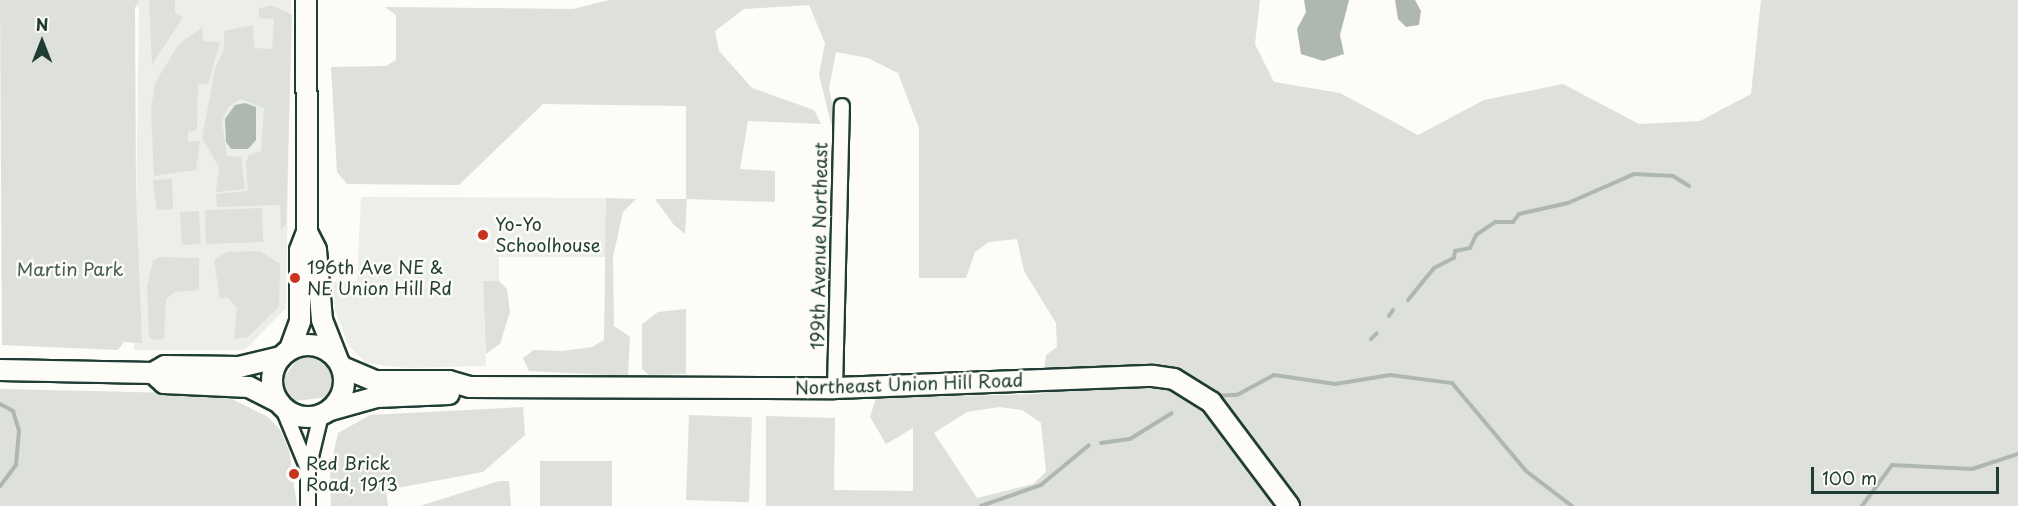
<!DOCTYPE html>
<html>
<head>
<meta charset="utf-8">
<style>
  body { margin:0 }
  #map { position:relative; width:2018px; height:506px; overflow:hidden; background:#fdfcf7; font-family:"Playpen Sans",sans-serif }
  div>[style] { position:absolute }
  .built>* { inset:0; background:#eceee9 }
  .green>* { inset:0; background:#dde0db; transform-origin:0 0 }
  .water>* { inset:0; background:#aeb8b1 }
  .stream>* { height:4px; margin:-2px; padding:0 2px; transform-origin:2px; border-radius:2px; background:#aeb8b1 }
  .roads { filter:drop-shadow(2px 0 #1f3d34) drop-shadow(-2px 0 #1f3d34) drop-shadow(0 2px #1f3d34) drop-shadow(0 -2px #1f3d34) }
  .street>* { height:14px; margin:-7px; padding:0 7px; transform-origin:7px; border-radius:7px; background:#fdfcf7 }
  .secondary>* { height:20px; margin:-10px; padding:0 10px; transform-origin:10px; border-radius:10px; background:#fdfcf7 }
  .secondary>.ring { margin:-10px; padding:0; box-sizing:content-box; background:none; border:20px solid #fdfcf7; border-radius:50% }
  .dots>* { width:16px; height:16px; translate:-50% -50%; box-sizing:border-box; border:3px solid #fdfcf7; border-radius:50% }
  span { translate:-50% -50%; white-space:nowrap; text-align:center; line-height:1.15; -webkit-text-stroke:5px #fdfcf7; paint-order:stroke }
  .poi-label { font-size:18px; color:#1f3d34 }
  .left { translate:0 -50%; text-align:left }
  .street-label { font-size:18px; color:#1f3d34 }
  .park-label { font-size:18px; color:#455e55 }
  .north { position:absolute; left:12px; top:12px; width:60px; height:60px; -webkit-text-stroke:4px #fdfcf7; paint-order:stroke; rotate:0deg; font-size:16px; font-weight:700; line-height:24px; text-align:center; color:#1f3d34 }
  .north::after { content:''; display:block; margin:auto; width:21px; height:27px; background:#1f3d34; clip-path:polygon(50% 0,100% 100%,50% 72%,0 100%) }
  .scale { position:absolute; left:1811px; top:467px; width:188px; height:27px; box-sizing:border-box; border:3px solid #1f3d34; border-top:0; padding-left:8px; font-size:18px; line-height:21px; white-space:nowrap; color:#1f3d34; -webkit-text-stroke:4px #fdfcf7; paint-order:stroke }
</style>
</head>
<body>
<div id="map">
  <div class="built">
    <i style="clip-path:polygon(112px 0,291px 0,286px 308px,245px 350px,134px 350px,139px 7px)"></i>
    <i style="clip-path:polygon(361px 197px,606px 198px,606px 257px,499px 257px,499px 281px,483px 281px,486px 366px,407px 368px,366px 363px,349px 346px,335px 310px,333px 282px,357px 281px)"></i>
  </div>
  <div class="green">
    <i style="clip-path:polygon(0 0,139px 0,135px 8px,136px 192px,142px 343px,124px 342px,118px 350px,2px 345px)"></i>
    <i style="clip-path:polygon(149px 0,175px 0,175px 13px,183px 17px,152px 65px)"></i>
    <i style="clip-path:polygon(evenodd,609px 0,1260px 0,1255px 44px,1274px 82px,1340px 93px,1418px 135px,1484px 100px,1563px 84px,1639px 124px,1700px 121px,1751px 94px,1761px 0,2018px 0,2018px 506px,766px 506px,766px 416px,835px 418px,834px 490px,913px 491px,913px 428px,886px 444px,870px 417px,876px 398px,1041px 394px,1046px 355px,1057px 347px,1056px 323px,1024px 271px,1017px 239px,989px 242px,975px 252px,966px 278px,919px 278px,919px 128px,898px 73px,868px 58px,836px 52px,829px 88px,836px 123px,831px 124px,819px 74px,825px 43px,809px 5px,744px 9px,715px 31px,719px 51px,752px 88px,814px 110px,821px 124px,748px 121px,740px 169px,775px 171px,775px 202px,687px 199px,685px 234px,674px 225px,655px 199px,686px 199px,686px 106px,543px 104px,459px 185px,347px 184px,337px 172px,331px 67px,386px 66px,396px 60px,396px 15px,385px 7px,573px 9px,609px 0,999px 407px,1022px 410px,1041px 423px,1046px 472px,1033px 484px,977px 498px,934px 433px,967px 412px,999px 407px)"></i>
    <i style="clip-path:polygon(271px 5px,292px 15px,286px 225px,281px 229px,280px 205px,217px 207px,216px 194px,248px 191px,246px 163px,249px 155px,261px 151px,264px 108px,241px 99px,229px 106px,222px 121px,227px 156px,241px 157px,245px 189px,216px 192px,219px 167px,202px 138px,215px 69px,224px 49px,224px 31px,253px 25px,254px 48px,272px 49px,274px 19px,259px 18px,259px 9px)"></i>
    <i style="clip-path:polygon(202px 27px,203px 41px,220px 42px,208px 84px,198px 84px,197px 130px,188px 132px,188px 142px,200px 141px,196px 170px,154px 176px,151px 109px,155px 83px,178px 45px)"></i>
    <i style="clip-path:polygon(172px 179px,173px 209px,157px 210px,153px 180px)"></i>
    <i style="clip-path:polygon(606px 198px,636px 199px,623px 212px,613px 257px,614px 326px,630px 337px,628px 376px,529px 371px,523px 358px,534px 350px,562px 351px,592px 347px,604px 340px)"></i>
    <i style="left:262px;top:208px;width:34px;height:57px;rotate:88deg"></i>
    <i style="left:199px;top:211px;width:33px;height:19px;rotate:87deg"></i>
    <i style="clip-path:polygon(260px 251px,280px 264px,279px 307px,248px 337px,234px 339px,237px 308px,227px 297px,220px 299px,214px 260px,227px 252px)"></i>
    <i style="clip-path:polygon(159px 257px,199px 258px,199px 290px,175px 292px,166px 299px,164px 339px,156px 340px,149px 338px,147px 286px,153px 261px)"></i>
    <i style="clip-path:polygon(483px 281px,499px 281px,507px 289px,510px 312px,500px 344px,486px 354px)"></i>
    <i style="clip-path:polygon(686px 309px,686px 374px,649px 375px,642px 369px,642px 324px,658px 312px)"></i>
    <i style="clip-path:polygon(311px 356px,331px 370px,334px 383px,330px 397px,294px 401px,285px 388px,284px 377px,298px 359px)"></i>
    <i style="clip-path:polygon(0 389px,222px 394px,268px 417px,280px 430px,289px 450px,297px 506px,0 506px)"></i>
    <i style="clip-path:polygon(523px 407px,525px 435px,483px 472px,386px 490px,388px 506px,331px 506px,330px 470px,338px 433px,370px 415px)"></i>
    <i style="left:689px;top:415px;width:63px;height:85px;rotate:2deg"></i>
    <i style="left:540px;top:461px;width:72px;height:45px"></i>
    <i style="clip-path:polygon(499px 481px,509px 481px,511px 506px,420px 506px)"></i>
  </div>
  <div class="water">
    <i style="clip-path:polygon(1304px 0,1349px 0,1340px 35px,1344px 54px,1323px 61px,1301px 54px,1297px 29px,1306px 12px)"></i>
    <i style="clip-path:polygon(1395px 0,1415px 0,1421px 11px,1419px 25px,1406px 27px,1398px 19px)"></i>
    <i style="clip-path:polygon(245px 103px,256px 107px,256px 140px,248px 149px,231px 149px,226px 142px,225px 119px,235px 105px)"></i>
  </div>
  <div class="stream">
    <i style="left:1408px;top:300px;width:41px;rotate:-50.9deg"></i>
    <i style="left:1434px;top:268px;width:22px;rotate:-27deg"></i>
    <i style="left:1454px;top:258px;width:7px;rotate:-82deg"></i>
    <i style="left:1455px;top:251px;width:15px;rotate:-11deg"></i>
    <i style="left:1470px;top:248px;width:14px;rotate:-65deg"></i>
    <i style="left:1476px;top:235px;width:23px;rotate:-34deg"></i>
    <i style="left:1495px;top:222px;width:18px"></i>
    <i style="left:1513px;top:222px;width:10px;rotate:-53deg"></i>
    <i style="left:1519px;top:214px;width:50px;rotate:-12.7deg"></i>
    <i style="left:1568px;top:203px;width:72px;rotate:-23.7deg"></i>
    <i style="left:1634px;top:174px;width:39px;rotate:3deg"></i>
    <i style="left:1673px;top:176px;width:19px;rotate:32deg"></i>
    <i style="left:1389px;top:316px;width:7px;rotate:-56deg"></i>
    <i style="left:1371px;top:339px;width:8px;rotate:-45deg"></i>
    <i style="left:1215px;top:396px;width:22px;rotate:-3deg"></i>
    <i style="left:1237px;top:395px;width:42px;rotate:-28.4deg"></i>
    <i style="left:1274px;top:375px;width:62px;rotate:8.4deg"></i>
    <i style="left:1335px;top:384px;width:56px;rotate:-9.3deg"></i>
    <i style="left:1390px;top:375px;width:63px;rotate:7.4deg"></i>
    <i style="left:1452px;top:383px;width:115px;rotate:49.9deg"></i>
    <i style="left:1526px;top:471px;width:58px;rotate:37.3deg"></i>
    <i style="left:0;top:404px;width:15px;rotate:28deg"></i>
    <i style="left:13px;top:411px;width:21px;rotate:73deg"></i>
    <i style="left:19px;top:431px;width:34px;rotate:95deg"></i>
    <i style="left:16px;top:465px;width:26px;rotate:127deg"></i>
    <i style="left:1101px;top:443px;width:29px;rotate:-8deg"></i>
    <i style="left:1130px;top:439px;width:49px;rotate:-31.8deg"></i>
    <i style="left:981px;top:506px;width:64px;rotate:-19.3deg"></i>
    <i style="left:1041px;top:485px;width:62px;rotate:-39.8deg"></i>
    <i style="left:1862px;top:506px;width:51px;rotate:-53.8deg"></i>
    <i style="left:1892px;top:465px;width:80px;rotate:2.9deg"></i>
    <i style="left:1972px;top:469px;width:48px;rotate:-18.1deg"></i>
  </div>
  <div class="roads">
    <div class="street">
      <i style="left:835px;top:388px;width:282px;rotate:-88.6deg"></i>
      <i style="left:282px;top:406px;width:68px;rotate:67.6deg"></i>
      <i style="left:308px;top:469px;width:37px;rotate:90deg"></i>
      <i style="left:308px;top:469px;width:56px;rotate:-76.5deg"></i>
    </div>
    <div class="secondary">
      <i style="left:307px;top:232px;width:20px;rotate:63deg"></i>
      <i style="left:316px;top:250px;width:70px;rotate:85.1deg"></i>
      <i style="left:322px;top:320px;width:41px;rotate:68.5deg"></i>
      <i class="ring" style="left:272px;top:345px;width:52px;height:52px"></i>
      <i style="left:290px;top:349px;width:30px;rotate:-70deg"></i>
      <i style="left:300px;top:321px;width:71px;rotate:-90deg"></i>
      <i style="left:300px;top:250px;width:19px;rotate:-69deg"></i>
      <i style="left:307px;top:232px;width:232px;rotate:-90.2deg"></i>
      <i style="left:342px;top:367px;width:36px;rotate:23deg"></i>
      <i style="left:375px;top:381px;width:74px"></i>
      <i style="left:449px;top:381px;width:22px;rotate:16deg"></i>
      <i style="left:470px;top:387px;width:365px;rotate:0.2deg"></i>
      <i style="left:835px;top:388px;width:318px;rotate:-2.2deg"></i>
      <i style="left:1153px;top:376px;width:21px;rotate:8deg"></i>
      <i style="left:1174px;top:379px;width:44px;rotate:31.9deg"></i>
      <i style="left:1211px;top:402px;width:130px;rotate:53.1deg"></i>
      <i style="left:0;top:370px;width:153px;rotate:1.1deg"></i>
      <i style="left:153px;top:373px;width:14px;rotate:-30deg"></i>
      <i style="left:165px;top:366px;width:74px;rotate:0.8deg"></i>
      <i style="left:239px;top:367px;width:43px;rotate:-13.4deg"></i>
      <i style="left:153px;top:373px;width:15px;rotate:42deg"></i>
      <i style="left:164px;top:383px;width:85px;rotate:2.7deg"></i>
      <i style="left:249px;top:387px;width:33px;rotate:27deg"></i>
      <i style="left:330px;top:410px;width:49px;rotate:-15.5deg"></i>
      <i style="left:377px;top:397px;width:72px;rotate:-2.4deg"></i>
    </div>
  </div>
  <div class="dots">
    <i style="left:483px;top:235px;background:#c8321e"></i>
    <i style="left:295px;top:278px;background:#c8321e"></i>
    <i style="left:294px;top:474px;background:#c8321e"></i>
  </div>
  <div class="poi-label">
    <span class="left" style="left:495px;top:235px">Yo-Yo<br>Schoolhouse</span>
    <span class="left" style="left:307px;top:278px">196th Ave NE &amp;<br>NE Union Hill Rd</span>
    <span class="left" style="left:306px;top:474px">Red Brick<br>Road, 1913</span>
  </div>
  <div class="street-label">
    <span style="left:819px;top:246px;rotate:-89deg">199th Avenue Northeast</span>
    <span style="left:909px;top:384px;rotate:-2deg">Northeast Union Hill Road</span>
  </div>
  <div class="park-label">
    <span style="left:70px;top:269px">Martin Park</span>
  </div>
  <div class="north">N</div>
  <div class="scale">100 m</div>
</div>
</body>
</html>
